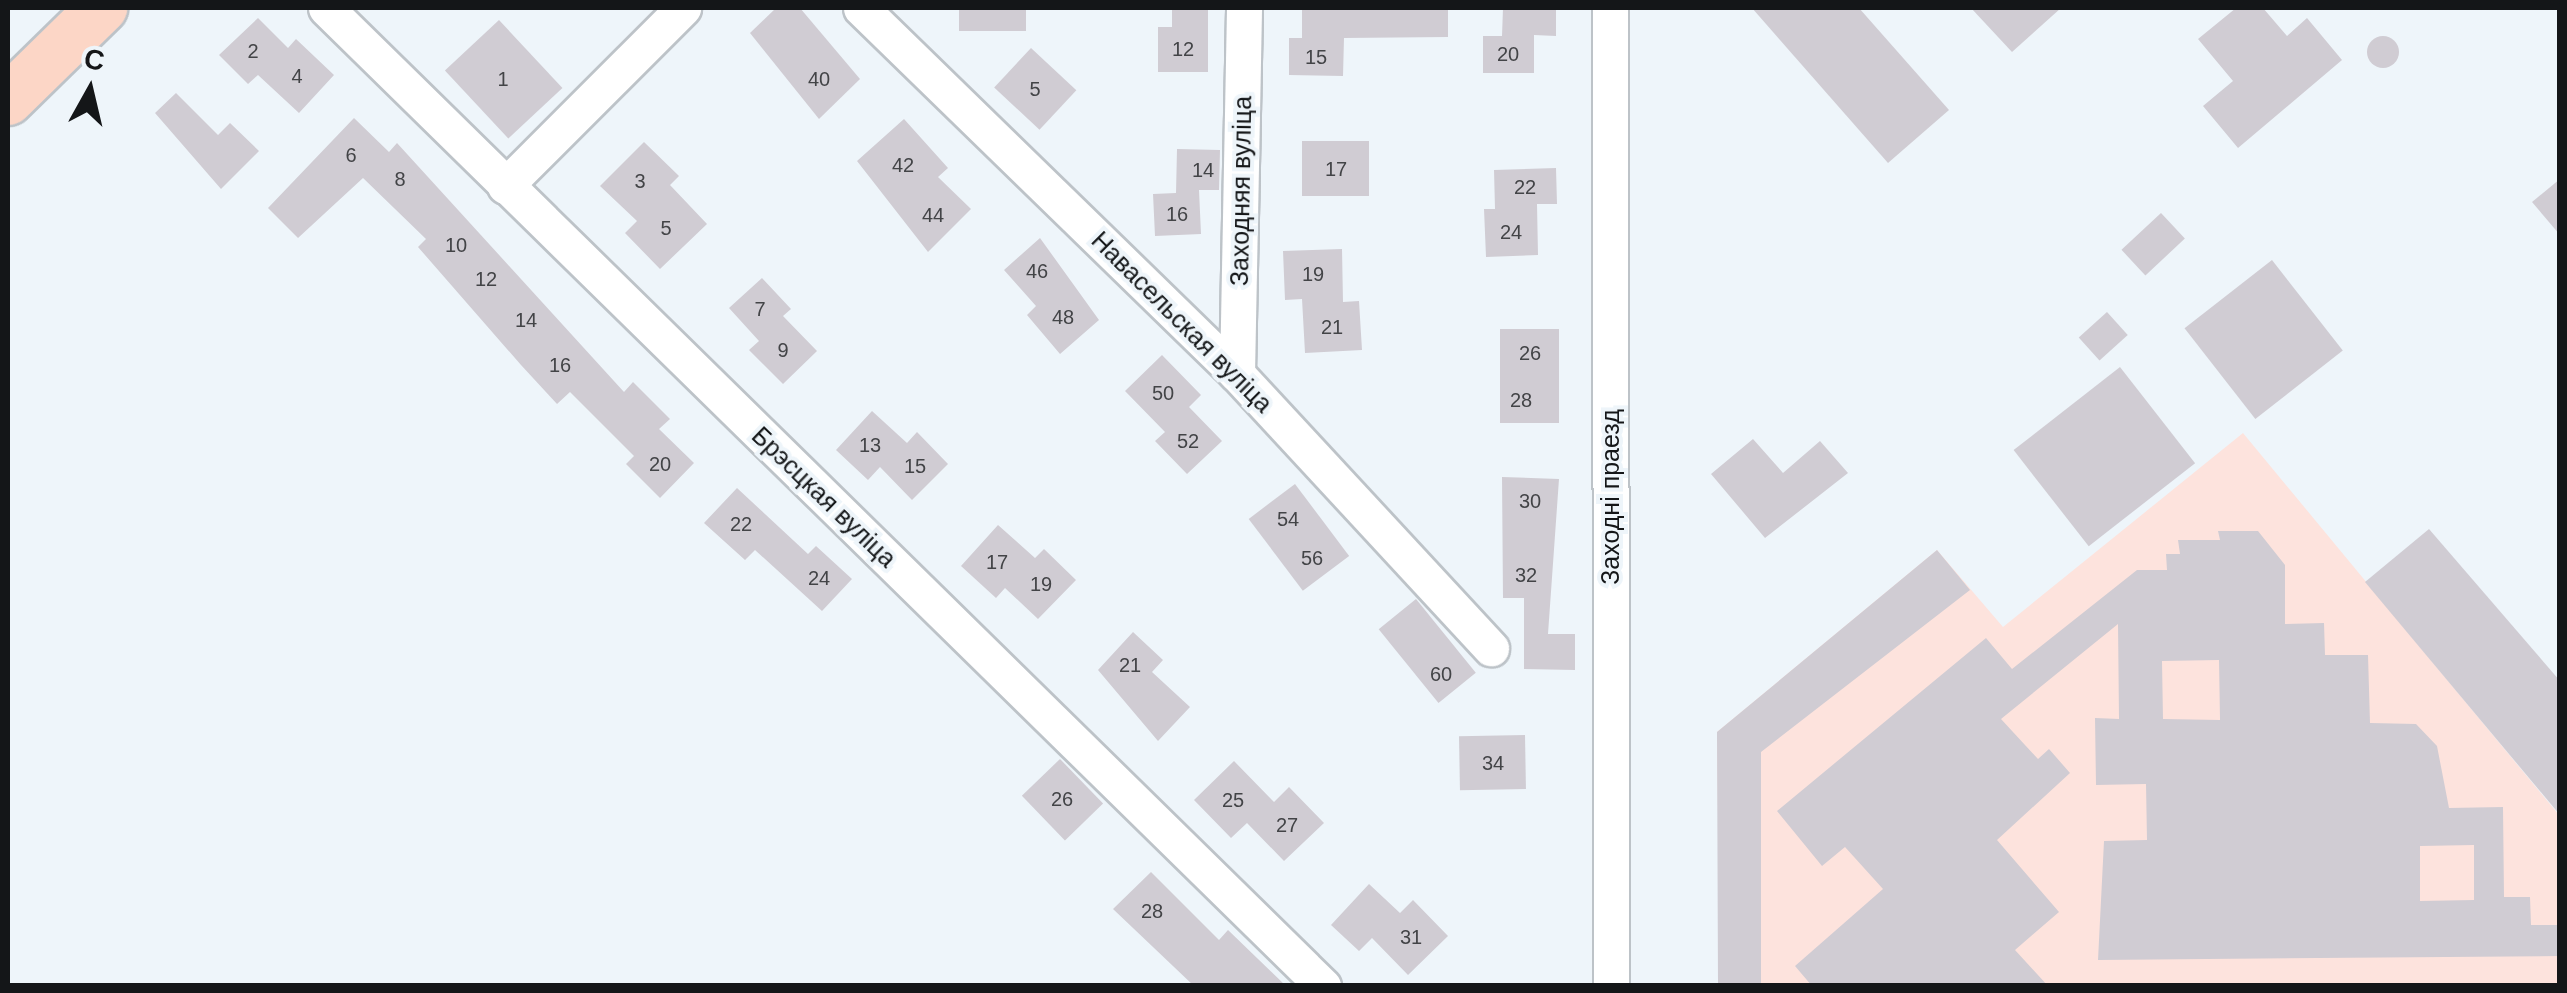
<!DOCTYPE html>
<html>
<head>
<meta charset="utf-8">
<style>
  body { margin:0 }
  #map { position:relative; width:2567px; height:993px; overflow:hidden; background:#eef5fa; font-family:Helvetica,sans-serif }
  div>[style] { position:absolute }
  .industrial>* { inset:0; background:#fde3dd }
  .building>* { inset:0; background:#d0ccd3; transform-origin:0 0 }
  .round { border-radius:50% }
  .roads { filter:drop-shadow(2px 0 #bdc3c8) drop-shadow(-2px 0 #bdc3c8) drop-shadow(0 2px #bdc3c8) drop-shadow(0 -2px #bdc3c8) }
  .minor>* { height:35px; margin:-17.5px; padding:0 17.5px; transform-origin:17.5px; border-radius:17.5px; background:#fff }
  .secondary>* { height:50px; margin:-25px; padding:0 25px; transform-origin:25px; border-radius:25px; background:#fcd6c6 }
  span { translate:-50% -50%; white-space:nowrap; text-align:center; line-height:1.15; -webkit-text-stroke:8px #eef5fa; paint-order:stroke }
  .number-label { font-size:20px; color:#434447 }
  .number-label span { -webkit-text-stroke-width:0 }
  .street-label { font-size:25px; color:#141618 }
  .frame { position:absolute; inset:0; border:10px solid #141618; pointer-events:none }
  .north { position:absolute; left:40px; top:40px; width:100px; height:100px; -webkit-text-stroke:8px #eef5fa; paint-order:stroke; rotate:8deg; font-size:28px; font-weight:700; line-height:40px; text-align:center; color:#141618 }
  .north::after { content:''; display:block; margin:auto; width:35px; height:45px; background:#141618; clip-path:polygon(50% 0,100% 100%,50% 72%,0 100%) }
</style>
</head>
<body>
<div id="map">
  <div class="industrial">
    <i style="clip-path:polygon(2243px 433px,2559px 815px,2559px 985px,1720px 985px,1717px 732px,1937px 550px,2003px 627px)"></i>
  </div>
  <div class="building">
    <i style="clip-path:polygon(776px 8px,800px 8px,860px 79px,819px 119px,750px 33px)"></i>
    <i style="left:959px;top:8px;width:67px;height:23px"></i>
    <i style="clip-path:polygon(1172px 8px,1208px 8px,1208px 72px,1158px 72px,1158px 27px,1172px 27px)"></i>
    <i style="clip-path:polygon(1302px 8px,1448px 8px,1448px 37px,1344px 38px,1343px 76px,1289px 75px,1289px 38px,1302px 38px)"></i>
    <i style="clip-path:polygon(1503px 8px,1556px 8px,1556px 36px,1534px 35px,1534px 73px,1483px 73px,1483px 36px,1502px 36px)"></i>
    <i style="clip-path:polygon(1752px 8px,1859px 8px,1949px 110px,1888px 163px)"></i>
    <i style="clip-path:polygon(1971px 8px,2061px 8px,2012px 52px)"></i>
    <i style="clip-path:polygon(2236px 8px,2263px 8px,2287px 36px,2307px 18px,2342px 60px,2238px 148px,2203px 106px,2233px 81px,2198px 39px)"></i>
    <i style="clip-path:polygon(258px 18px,288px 48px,296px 39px,334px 75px,299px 113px,258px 75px,248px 84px,219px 55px)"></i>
    <i style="left:499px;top:20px;width:93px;height:74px;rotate:47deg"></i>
    <i class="round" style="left:2367px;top:36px;width:32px;height:32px"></i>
    <i style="left:1031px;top:48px;width:62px;height:54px;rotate:43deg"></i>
    <i style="clip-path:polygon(176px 93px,218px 135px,230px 123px,259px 151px,221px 189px,155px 113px)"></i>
    <i style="clip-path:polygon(354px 118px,389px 152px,397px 143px,624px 392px,633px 382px,670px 419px,659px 429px,694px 463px,660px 498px,626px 464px,634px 456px,570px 392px,557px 404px,521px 365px,418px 247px,426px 239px,363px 178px,298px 238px,268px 208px)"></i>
    <i style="clip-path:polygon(904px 119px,948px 168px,938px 177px,971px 209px,928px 252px,857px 161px)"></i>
    <i style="left:1302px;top:141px;width:67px;height:55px"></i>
    <i style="clip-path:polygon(644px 142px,679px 176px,670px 185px,707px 224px,660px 269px,625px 233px,637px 221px,600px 186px)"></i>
    <i style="clip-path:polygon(1177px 149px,1220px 150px,1219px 190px,1199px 190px,1201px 234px,1155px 236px,1153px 194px,1176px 193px)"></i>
    <i style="clip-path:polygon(1556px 168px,1557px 204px,1537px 204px,1538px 255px,1486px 257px,1484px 209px,1495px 209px,1494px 170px)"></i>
    <i style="clip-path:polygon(2560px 179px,2560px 235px,2532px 202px)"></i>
    <i style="left:2161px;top:213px;width:35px;height:54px;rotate:47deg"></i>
    <i style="clip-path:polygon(1040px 238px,1099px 320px,1060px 354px,1027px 315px,1036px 306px,1004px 270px)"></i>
    <i style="clip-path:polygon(1342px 249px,1343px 302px,1359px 301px,1362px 350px,1305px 353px,1302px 299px,1285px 300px,1283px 251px)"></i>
    <i style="left:2272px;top:260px;width:115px;height:111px;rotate:52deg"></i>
    <i style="clip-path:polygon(762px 278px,791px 309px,783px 316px,817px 351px,783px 384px,749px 350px,759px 341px,729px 308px)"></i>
    <i style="left:2107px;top:312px;width:31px;height:38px;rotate:48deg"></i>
    <i style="left:1500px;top:329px;width:59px;height:94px"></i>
    <i style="clip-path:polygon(1162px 355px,1201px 395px,1189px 407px,1222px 441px,1187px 474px,1155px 441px,1165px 432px,1125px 391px)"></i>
    <i style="left:2120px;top:367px;width:122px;height:135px;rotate:52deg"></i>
    <i style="clip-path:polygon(872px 411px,907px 443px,917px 432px,948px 464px,912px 500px,880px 467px,868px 480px,836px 450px)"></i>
    <i style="clip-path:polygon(1753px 439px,1783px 473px,1820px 441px,1848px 473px,1765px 538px,1711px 474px)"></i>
    <i style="clip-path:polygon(1502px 477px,1559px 479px,1548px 634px,1575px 634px,1575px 670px,1524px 669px,1524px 598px,1503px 598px)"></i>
    <i style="left:1295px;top:484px;width:90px;height:58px;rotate:53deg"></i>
    <i style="clip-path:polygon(737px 488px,808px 554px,816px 546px,852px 579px,822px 611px,755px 550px,745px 560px,704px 523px)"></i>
    <i style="clip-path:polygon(998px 525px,1035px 558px,1044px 549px,1076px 580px,1038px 619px,1005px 588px,996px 598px,961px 566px)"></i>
    <i style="clip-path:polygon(2429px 529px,2560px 681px,2560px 815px,2365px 582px)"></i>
    <i style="clip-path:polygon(evenodd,2218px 531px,2258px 531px,2285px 565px,2285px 624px,2324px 623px,2325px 655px,2368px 655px,2370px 723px,2416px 724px,2437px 746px,2449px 808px,2503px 807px,2504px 897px,2530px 897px,2531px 925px,2560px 925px,2560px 956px,2098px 960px,2104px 841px,2147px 840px,2146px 784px,2096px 785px,2095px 718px,2119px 719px,2118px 624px,2001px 719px,2038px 759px,2049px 749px,2070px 773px,1997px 840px,2059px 912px,2015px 950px,2048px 986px,1812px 986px,1795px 966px,1883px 889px,1845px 847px,1822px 866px,1777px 811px,1986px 638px,2012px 669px,2137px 570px,2167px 570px,2166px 554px,2180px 554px,2178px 540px,2220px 540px,2218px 531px,2219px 660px,2220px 720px,2163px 719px,2162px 661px,2219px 660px,2218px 531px,2474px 845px,2474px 900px,2420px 901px,2420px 846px,2474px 845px)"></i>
    <i style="clip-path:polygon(1937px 550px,1970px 590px,1761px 752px,1761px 986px,1718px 986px,1717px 732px)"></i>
    <i style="left:1416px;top:599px;width:95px;height:48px;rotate:51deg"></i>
    <i style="clip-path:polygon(1133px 632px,1163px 660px,1152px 672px,1190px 707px,1158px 741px,1098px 670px)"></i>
    <i style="left:1525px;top:735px;width:54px;height:66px;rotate:89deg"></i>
    <i style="left:1060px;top:759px;width:62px;height:53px;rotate:46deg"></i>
    <i style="clip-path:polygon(1234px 761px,1274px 802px,1289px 787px,1324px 823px,1284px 861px,1247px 823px,1231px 838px,1194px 800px)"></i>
    <i style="clip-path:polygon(1151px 872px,1219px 940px,1228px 930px,1286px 986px,1194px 986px,1113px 909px)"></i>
    <i style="clip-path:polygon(1369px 884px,1400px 913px,1413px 900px,1448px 936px,1408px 975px,1372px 938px,1359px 951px,1331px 925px)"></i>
  </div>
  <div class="roads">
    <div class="minor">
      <i style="left:326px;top:8px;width:1397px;rotate:44.45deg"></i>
      <i style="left:861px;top:8px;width:525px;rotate:44.23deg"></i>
      <i style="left:1237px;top:374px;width:374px;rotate:47.2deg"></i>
      <i style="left:1610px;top:8px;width:978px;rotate:89.94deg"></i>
      <i style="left:505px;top:186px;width:252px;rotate:-45deg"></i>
      <i style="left:1237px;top:374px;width:366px;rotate:-88.9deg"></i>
    </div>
    <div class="secondary">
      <i style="left:8px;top:100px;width:132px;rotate:-44.4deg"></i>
    </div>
  </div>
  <div class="number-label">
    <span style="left:1183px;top:49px">12</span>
    <span style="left:253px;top:51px">2</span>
    <span style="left:1508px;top:54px">20</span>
    <span style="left:1316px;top:57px">15</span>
    <span style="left:297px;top:76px">4</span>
    <span style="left:503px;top:79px">1</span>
    <span style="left:819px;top:79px">40</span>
    <span style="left:1035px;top:89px">5</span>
    <span style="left:351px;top:155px">6</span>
    <span style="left:903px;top:165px">42</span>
    <span style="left:1336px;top:169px">17</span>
    <span style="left:1203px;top:170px">14</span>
    <span style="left:400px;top:179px">8</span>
    <span style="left:640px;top:181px">3</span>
    <span style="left:1525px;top:187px">22</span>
    <span style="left:1177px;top:214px">16</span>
    <span style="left:933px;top:215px">44</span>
    <span style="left:666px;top:228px">5</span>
    <span style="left:1511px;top:232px">24</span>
    <span style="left:456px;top:245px">10</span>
    <span style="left:1037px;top:271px">46</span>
    <span style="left:1313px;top:274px">19</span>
    <span style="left:486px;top:279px">12</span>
    <span style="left:760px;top:309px">7</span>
    <span style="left:1063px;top:317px">48</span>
    <span style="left:526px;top:320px">14</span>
    <span style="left:1332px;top:327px">21</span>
    <span style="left:783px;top:350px">9</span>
    <span style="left:1530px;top:353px">26</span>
    <span style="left:560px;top:365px">16</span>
    <span style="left:1163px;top:393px">50</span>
    <span style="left:1521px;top:400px">28</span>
    <span style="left:1188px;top:441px">52</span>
    <span style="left:870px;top:445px">13</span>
    <span style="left:660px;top:464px">20</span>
    <span style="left:915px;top:466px">15</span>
    <span style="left:1530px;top:501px">30</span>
    <span style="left:1288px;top:519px">54</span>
    <span style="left:741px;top:524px">22</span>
    <span style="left:1312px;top:558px">56</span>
    <span style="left:997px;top:562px">17</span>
    <span style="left:1526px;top:575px">32</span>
    <span style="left:819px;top:578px">24</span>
    <span style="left:1041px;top:584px">19</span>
    <span style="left:1130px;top:665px">21</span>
    <span style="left:1441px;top:674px">60</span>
    <span style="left:1493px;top:763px">34</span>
    <span style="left:1062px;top:799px">26</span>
    <span style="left:1233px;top:800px">25</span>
    <span style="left:1287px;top:825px">27</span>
    <span style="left:1152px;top:911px">28</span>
    <span style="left:1411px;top:937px">31</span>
  </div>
  <div class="street-label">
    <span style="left:1241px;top:191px;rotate:-89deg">Заходняя вуліца</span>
    <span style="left:1182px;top:322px;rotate:45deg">Навасельская вуліца</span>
    <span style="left:824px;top:497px;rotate:44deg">Брэсцкая вуліца</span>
    <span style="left:1610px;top:497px;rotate:-90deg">Заходні праезд</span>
  </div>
  <div class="frame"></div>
  <div class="north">С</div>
</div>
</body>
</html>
